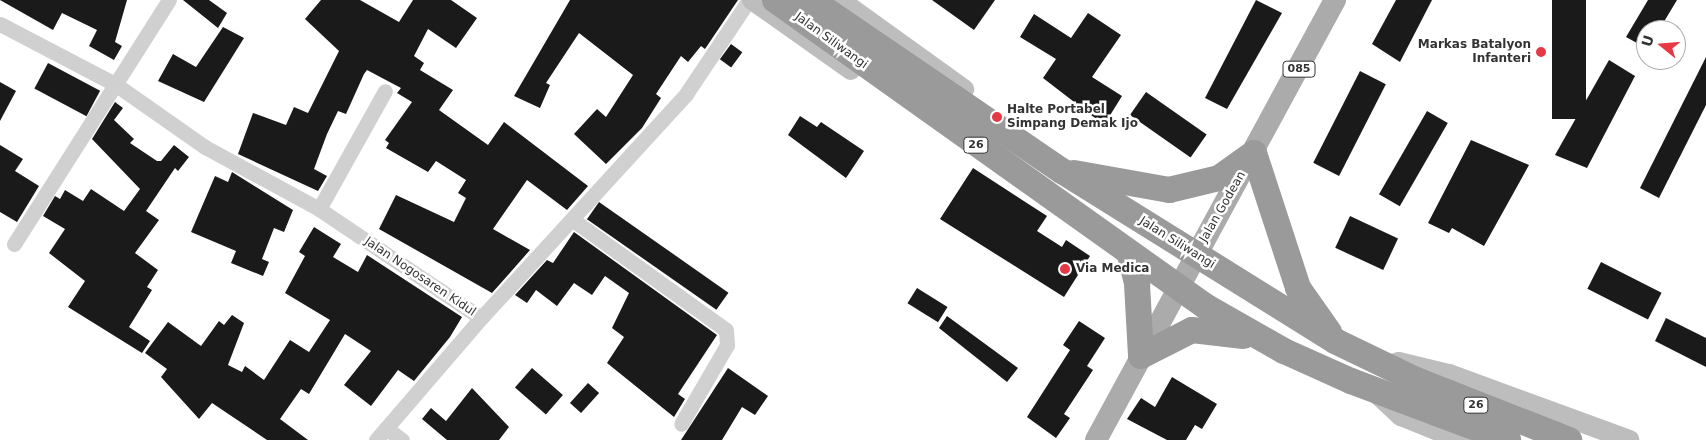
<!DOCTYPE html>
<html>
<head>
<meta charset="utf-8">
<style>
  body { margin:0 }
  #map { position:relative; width:1706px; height:440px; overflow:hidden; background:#fff; font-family:"DejaVu Sans",sans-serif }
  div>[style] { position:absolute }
  .building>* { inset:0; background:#1a1a1a; transform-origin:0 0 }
  .street>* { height:15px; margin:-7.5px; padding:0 7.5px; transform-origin:7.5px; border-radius:7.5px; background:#d0d0d0 }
  .secondary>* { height:20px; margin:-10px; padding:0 10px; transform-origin:10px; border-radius:10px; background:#bdbdbd }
  .primary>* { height:22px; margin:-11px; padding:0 11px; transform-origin:11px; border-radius:11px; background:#ababab }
  .highway>* { height:26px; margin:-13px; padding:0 13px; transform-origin:13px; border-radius:13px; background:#9a9a9a }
  .dots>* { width:14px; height:14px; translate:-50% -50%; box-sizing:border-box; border:2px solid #fff; border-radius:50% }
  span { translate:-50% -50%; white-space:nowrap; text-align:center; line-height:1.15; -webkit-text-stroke:5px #fff; paint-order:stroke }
  .shield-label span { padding:1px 4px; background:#fff; border:1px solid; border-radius:4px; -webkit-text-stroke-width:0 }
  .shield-label { font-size:11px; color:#333; font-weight:700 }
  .street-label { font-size:12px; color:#333 }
  .poi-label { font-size:12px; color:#333; font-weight:700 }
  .right { translate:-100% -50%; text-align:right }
  .left { translate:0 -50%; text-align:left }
  .north { position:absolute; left:1636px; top:20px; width:50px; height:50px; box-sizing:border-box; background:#fff; border:1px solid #adadad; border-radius:50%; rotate:287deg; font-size:14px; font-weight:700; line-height:20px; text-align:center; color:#333 }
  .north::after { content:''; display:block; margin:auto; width:18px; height:22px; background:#e63946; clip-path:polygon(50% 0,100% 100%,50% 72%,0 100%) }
</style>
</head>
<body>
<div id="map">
  <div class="building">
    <i style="clip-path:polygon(0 0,127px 0,115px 42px,122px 46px,114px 60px,89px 46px,97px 30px,62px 13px,53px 30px)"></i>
    <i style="clip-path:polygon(183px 0,209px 0,227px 13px,218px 28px)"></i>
    <i style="clip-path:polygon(321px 0,360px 0,399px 22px,413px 0,451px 0,477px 18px,456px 48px,428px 29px,414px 56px,424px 63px,420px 70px,453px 90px,439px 110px,488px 145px,504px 122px,588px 186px,567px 210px,527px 180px,493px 229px,530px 250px,492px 293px,379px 229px,396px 195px,454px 222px,466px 198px,458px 193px,466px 180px,436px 161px,428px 172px,386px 148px,389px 143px,385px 140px,412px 102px,397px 93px,401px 88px,367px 70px,364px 74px,346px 114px,338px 111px,327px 134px,314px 169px,327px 176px,318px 191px,238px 154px,253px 113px,286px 125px,294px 107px,308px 113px,339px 51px,305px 19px)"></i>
    <i style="clip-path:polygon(570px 0,738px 0,705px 49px,701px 46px,688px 62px,681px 56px,656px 94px,661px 98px,642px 128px,606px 164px,574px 134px,597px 109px,606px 117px,633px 75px,579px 33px,546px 83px,550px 85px,540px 108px,514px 96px)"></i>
    <i style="clip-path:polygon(932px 0,995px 0,974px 30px)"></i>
    <i style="clip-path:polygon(1256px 0,1282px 13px,1227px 109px,1205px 98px)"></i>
    <i style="clip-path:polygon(1396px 0,1432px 0,1400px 62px,1372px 44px)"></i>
    <i style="left:1552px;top:0;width:34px;height:119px"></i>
    <i style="clip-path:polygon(1648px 0,1677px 0,1659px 30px,1646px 30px,1646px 48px,1626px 37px)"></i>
    <i style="clip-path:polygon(1088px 13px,1121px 35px,1092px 77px,1122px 96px,1104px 125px,1043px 78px,1056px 59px,1020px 37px,1034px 14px,1071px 38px)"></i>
    <i style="clip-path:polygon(223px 27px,244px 38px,204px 102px,158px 81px,173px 54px,196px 67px)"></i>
    <i style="left:731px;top:44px;width:14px;height:19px;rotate:36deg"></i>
    <i style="clip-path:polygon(1706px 57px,1706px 105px,1659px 198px,1640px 188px)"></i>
    <i style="clip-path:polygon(1609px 60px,1635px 76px,1587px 168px,1555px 155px)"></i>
    <i style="left:48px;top:63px;width:59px;height:29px;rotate:28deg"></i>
    <i style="left:1360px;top:71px;width:29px;height:103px;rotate:27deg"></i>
    <i style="clip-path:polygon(0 82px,16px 91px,0 121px)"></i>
    <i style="left:1146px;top:92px;width:74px;height:28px;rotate:35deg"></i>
    <i style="clip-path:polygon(115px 102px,123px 108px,114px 120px,134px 139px,130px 143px,157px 161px,161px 161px,174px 145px,189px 157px,178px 171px,175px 168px,146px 211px,159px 220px,135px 253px,158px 270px,147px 287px,152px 290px,129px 327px,150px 341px,142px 353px,68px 307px,85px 281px,49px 253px,65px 229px,43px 216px,55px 196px,60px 199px,65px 190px,83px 201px,91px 189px,124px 211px,140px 189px,92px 139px)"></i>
    <i style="left:1427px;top:111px;width:24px;height:96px;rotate:30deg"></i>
    <i style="clip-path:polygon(800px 116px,817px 127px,821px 122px,864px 151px,846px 178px,788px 135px)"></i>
    <i style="clip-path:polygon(1471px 140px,1529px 165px,1484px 246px,1452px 228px,1449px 233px,1428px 223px)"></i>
    <i style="clip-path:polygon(0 145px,23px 159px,15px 171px,39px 186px,17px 222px,0 212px)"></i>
    <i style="clip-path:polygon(973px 168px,1047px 216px,1037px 231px,1062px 247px,1066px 240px,1090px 256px,1064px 297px,940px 219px)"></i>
    <i style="clip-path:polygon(232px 172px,293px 210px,284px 232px,274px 228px,262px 259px,269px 262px,263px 276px,231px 263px,236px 251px,191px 232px,215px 176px,228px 182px)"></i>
    <i style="left:599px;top:202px;width:158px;height:21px;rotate:35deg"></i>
    <i style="left:1350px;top:216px;width:53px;height:35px;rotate:25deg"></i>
    <i style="clip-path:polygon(314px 227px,341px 244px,333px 257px,358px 272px,367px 255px,462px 317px,450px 337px,414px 381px,398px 370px,371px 406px,344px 385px,371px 351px,345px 334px,309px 394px,301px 389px,280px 419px,308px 440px,267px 440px,212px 403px,199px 419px,161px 377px,167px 369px,145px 353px,168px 322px,201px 346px,219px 321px,224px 325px,232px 315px,244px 323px,228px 365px,242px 372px,245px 366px,264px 380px,290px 340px,309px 352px,330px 320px,285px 293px,305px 256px,299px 252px)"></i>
    <i style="clip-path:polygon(574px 232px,717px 335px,678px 394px,685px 399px,674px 417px,607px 363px,624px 337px,612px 328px,629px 293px,605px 276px,592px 295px,574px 283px,557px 306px,536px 290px,527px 303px,515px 295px,547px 260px,553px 263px)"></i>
    <i style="left:1601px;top:262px;width:68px;height:30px;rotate:27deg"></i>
    <i style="left:917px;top:288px;width:36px;height:18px;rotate:32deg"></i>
    <i style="clip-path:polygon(947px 316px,1018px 368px,1007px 382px,939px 328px)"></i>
    <i style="clip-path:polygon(1666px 318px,1706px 338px,1706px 367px,1655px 341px)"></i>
    <i style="clip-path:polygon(1079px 321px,1105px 338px,1087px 366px,1093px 370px,1064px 414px,1070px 418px,1056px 438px,1027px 417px,1070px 350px,1063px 345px)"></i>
    <i style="left:532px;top:368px;width:41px;height:26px;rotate:41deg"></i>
    <i style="clip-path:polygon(728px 368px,768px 396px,755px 415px,742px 407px,722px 440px,681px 440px)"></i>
    <i style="clip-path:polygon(1172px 377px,1217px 404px,1202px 429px,1195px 425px,1186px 440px,1167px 440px,1127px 419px,1141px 398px,1155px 407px)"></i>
    <i style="left:588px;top:383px;width:15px;height:27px;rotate:42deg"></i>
    <i style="clip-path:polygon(472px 388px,509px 427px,499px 440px,447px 440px,422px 419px,431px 408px,446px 421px)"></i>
  </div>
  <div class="street">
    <i style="left:0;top:24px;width:130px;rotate:27.6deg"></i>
    <i style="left:115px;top:84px;width:110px;rotate:35deg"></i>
    <i style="left:205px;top:147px;width:130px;rotate:28.5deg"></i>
    <i style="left:319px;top:209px;width:195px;rotate:33.9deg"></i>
    <i style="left:481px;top:318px;width:304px;rotate:-47.5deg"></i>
    <i style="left:686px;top:94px;width:113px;rotate:-56.2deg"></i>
    <i style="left:319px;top:209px;width:135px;rotate:-60.8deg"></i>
    <i style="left:573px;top:220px;width:188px;rotate:35.7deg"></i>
    <i style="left:726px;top:330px;width:15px;rotate:86deg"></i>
    <i style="left:727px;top:345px;width:91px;rotate:120.2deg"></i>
    <i style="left:14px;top:244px;width:289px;rotate:-57.6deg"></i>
    <i style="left:386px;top:428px;width:20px;rotate:37deg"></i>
    <i style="left:376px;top:440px;width:161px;rotate:-49.3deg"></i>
  </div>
  <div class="secondary">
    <i style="left:752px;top:0;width:121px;rotate:35.3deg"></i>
    <i style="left:840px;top:0;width:153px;rotate:35.7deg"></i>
    <i style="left:1388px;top:365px;width:11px;rotate:-15deg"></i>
    <i style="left:1399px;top:362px;width:51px;rotate:13.5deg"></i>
    <i style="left:1449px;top:374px;width:192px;rotate:20.1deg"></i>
    <i style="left:1376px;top:393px;width:34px;rotate:43deg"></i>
    <i style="left:1401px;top:416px;width:64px;rotate:22.1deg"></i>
  </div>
  <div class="primary">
    <i style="left:1096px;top:440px;width:501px;rotate:-61.49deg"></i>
  </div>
  <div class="highway">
    <i style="left:775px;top:0;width:528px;rotate:35.44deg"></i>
    <i style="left:1205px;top:306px;width:91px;rotate:29.7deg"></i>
    <i style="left:1284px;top:351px;width:73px;rotate:24.1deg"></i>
    <i style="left:1351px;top:381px;width:168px;rotate:20.6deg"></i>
    <i style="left:811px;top:0;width:304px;rotate:34.3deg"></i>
    <i style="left:1062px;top:171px;width:322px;rotate:31.9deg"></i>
    <i style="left:1335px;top:341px;width:88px;rotate:25.7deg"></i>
    <i style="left:1414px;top:379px;width:167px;rotate:21.5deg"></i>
    <i style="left:1074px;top:173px;width:97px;rotate:10.1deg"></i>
    <i style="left:1169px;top:190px;width:51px;rotate:-13.5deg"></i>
    <i style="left:1219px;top:178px;width:43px;rotate:-35.5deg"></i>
    <i style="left:1254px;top:153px;width:142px;rotate:71.9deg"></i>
    <i style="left:1298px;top:288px;width:54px;rotate:54.8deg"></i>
    <i style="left:1130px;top:255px;width:30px;rotate:76deg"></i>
    <i style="left:1137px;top:284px;width:72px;rotate:86.8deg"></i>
    <i style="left:1141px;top:356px;width:57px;rotate:-27deg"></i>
    <i style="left:1192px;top:330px;width:52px;rotate:6.6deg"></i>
  </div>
  <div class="dots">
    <i style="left:1541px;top:52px;background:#e63946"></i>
    <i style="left:997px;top:117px;background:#e63946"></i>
    <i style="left:1065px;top:269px;background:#e63946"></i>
  </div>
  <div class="shield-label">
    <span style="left:1299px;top:69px">085</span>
    <span style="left:976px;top:145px">26</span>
    <span style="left:1476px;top:405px">26</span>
  </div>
  <div class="street-label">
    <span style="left:831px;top:41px;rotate:36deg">Jalan Siliwangi</span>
    <span style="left:1223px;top:207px;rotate:-60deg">Jalan Godean</span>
    <span style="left:1177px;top:243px;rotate:32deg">Jalan Siliwangi</span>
    <span style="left:420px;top:277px;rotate:34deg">Jalan Nogosaren Kidul</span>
  </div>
  <div class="poi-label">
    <span class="right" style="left:1531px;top:52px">Markas Batalyon<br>Infanteri</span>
    <span class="left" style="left:1007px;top:117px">Halte Portabel<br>Simpang Demak Ijo</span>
    <span class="left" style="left:1076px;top:269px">Via Medica</span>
  </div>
  <div class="north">U</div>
</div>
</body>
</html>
